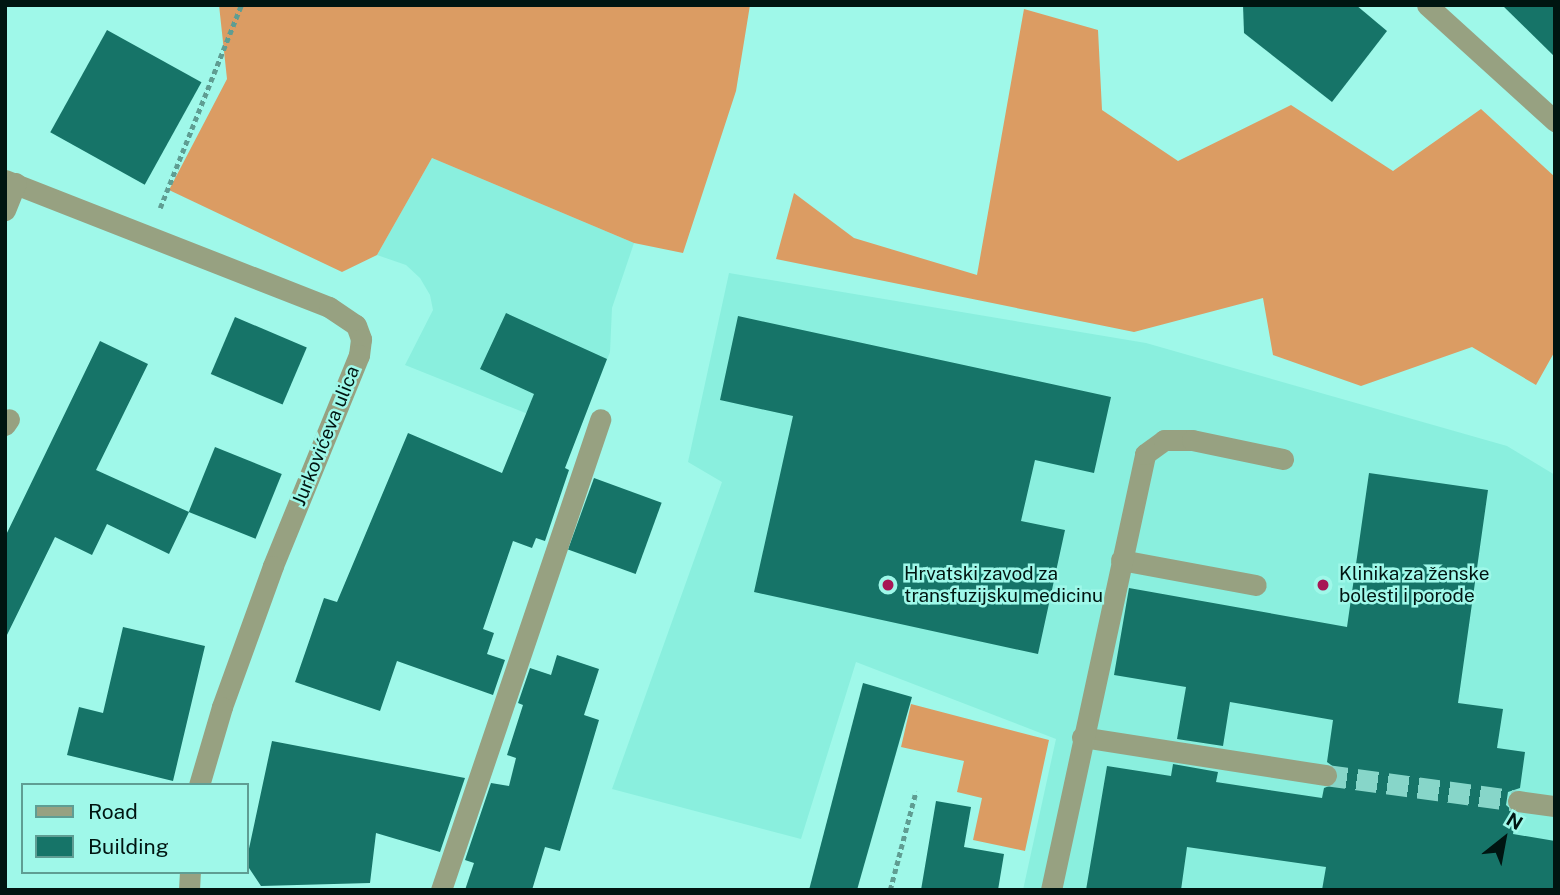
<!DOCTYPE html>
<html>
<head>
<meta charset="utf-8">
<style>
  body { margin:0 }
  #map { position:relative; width:1560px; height:895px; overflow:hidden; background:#9ff8e9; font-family:"Public Sans",sans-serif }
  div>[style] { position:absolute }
  .built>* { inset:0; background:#8aefde }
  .forest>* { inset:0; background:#db9c63 }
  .building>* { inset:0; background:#167468; transform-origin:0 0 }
  .minor-tunnel>* { height:21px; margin-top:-10.5px; transform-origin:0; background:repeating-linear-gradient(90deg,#87d6c9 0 21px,transparent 0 31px) }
  .path>* { height:4.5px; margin-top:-2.25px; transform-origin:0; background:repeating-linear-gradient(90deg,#5f9d92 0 5px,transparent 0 8.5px) }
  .minor>* { height:21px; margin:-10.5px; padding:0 10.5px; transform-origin:10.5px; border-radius:10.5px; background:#97a181 }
  .dots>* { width:19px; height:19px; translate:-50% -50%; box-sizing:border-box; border:4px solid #9ff8e9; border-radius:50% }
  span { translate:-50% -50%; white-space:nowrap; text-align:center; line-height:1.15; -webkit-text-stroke:5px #9ff8e9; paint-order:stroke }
  .street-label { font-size:19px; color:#001511 }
  .poi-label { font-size:19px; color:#001511 }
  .left { translate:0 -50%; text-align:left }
  .frame { position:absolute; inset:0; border:7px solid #001511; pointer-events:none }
  .legend { position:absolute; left:21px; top:783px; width:228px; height:91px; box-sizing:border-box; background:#9ff8e9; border:2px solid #5f9d93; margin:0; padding:9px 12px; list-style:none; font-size:21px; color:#001511 }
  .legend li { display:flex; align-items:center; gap:14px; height:35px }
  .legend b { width:35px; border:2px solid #5f9d93 }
  .north { position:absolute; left:1469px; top:804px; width:70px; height:70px; -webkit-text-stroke:5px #9ff8e9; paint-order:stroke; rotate:31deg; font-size:19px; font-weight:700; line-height:28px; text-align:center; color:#001511 }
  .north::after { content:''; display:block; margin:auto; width:24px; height:32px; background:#001511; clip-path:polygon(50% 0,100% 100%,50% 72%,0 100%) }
</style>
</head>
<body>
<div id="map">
  <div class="built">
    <i style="clip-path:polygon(432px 158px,634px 243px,612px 308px,610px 352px,578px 434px,405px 365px,433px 310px,430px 295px,420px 278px,406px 265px,377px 255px)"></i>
    <i style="clip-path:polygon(729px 273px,1146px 343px,1507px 446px,1555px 475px,1555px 890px,1023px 890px,1056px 739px,856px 662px,801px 839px,612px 789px,722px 482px,688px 462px)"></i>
  </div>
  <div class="forest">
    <i style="clip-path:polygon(219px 5px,750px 5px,736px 91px,683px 253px,634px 243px,432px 158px,377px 255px,342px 272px,169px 190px,227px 79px)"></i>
    <i style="clip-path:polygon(1024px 9px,1098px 30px,1102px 110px,1178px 161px,1291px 105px,1393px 171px,1481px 109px,1555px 177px,1555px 351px,1536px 385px,1472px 347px,1361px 386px,1273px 355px,1263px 298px,1134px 332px,776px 259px,794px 193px,854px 238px,977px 275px)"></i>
    <i style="clip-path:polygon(911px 704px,1049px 740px,1025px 851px,973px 840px,982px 798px,957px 792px,964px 761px,901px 747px)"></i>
  </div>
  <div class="building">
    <i style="clip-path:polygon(1243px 5px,1356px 5px,1387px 31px,1332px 102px,1244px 33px)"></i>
    <i style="clip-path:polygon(1502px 5px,1555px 5px,1555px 57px)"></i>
    <i style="left:107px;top:30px;width:108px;height:117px;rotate:29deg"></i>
    <i style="clip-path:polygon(506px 313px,607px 359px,565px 468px,569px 470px,545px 541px,536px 538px,532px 548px,513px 541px,483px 629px,494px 633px,487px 654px,505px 660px,493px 695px,397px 661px,380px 711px,295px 682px,324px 598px,337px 602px,408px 433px,502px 473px,534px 394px,480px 369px)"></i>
    <i style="clip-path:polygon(738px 316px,1111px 397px,1094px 473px,1035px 460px,1021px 521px,1065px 530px,1038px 654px,754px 592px,793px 416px,720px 400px)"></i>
    <i style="left:235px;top:317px;width:78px;height:62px;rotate:23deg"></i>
    <i style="clip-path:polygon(100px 341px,148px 364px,96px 470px,189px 512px,169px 554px,107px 524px,92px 555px,55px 537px,5px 639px,5px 537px)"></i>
    <i style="left:215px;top:447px;width:72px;height:70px;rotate:22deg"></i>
    <i style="clip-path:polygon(1369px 473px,1488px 490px,1458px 703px,1503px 709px,1497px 748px,1525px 752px,1520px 788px,1508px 792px,1506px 805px,1516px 814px,1513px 834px,1555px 841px,1555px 890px,1322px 890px,1326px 867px,1187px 847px,1181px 890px,1086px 890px,1107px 766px,1171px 776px,1173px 764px,1218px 772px,1216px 782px,1322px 798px,1324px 788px,1337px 783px,1338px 770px,1327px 762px,1333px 720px,1230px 702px,1223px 746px,1177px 739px,1186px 687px,1114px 675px,1129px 588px,1347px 627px)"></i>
    <i style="left:594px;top:478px;width:72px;height:76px;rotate:20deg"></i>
    <i style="clip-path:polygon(123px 627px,205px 646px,173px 781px,67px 755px,79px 707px,103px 713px)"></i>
    <i style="clip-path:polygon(557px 655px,599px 669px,584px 715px,599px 720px,560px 851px,545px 847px,532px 890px,465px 890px,474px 863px,465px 860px,491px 783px,509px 786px,516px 758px,507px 755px,523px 705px,518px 703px,530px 668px,551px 675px)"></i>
    <i style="clip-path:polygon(863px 683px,912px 697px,857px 890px,809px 890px)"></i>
    <i style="clip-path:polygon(272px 741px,465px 778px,440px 852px,376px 833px,370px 883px,261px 886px,247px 865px,247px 858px)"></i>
    <i style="clip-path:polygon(936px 801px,971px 807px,964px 847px,1004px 854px,998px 890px,921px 890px)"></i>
  </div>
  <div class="minor-tunnel">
    <i style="left:1326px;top:775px;width:194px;rotate:7.7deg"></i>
  </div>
  <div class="path">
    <i style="left:160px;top:208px;width:219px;rotate:-68.2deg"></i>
    <i style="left:890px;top:890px;width:102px;rotate:-75.3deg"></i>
  </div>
  <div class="minor">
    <i style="left:1427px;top:5px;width:173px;rotate:42.2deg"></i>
    <i style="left:5px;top:180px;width:348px;rotate:21.4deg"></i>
    <i style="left:329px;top:307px;width:32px;rotate:34deg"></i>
    <i style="left:356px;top:325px;width:15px;rotate:70deg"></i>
    <i style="left:361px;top:339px;width:16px;rotate:97deg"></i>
    <i style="left:359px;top:355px;width:228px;rotate:112.2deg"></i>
    <i style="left:273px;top:566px;width:150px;rotate:109.9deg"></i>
    <i style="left:222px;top:707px;width:81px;rotate:106.4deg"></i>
    <i style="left:5px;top:210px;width:29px;rotate:-68deg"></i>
    <i style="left:5px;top:425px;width:7px;rotate:-56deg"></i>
    <i style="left:1121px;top:560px;width:137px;rotate:10.5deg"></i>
    <i style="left:1082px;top:737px;width:247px;rotate:8.9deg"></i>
    <i style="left:1518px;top:801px;width:37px;rotate:8deg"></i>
    <i style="left:189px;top:890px;width:18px;rotate:-87deg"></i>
    <i style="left:441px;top:890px;width:497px;rotate:-71.3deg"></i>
    <i style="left:1051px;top:890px;width:446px;rotate:-77.8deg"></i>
    <i style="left:1145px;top:454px;width:24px;rotate:-36deg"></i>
    <i style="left:1164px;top:440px;width:28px"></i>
    <i style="left:1192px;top:440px;width:93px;rotate:11.8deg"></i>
  </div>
  <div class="dots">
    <i style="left:888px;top:585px;background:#a71755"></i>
    <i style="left:1323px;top:585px;background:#a71755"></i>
  </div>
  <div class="street-label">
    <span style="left:326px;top:436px;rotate:-68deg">Jurkovićeva ulica</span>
  </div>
  <div class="poi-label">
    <span class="left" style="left:904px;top:585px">Hrvatski zavod za<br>transfuzijsku medicinu</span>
    <span class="left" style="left:1339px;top:585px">Klinika za ženske<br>bolesti i porode</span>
  </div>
  <div class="frame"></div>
  <ul class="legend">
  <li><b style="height:9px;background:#97a181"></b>Road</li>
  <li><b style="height:19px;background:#167468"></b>Building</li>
  </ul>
  <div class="north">N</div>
</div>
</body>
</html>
